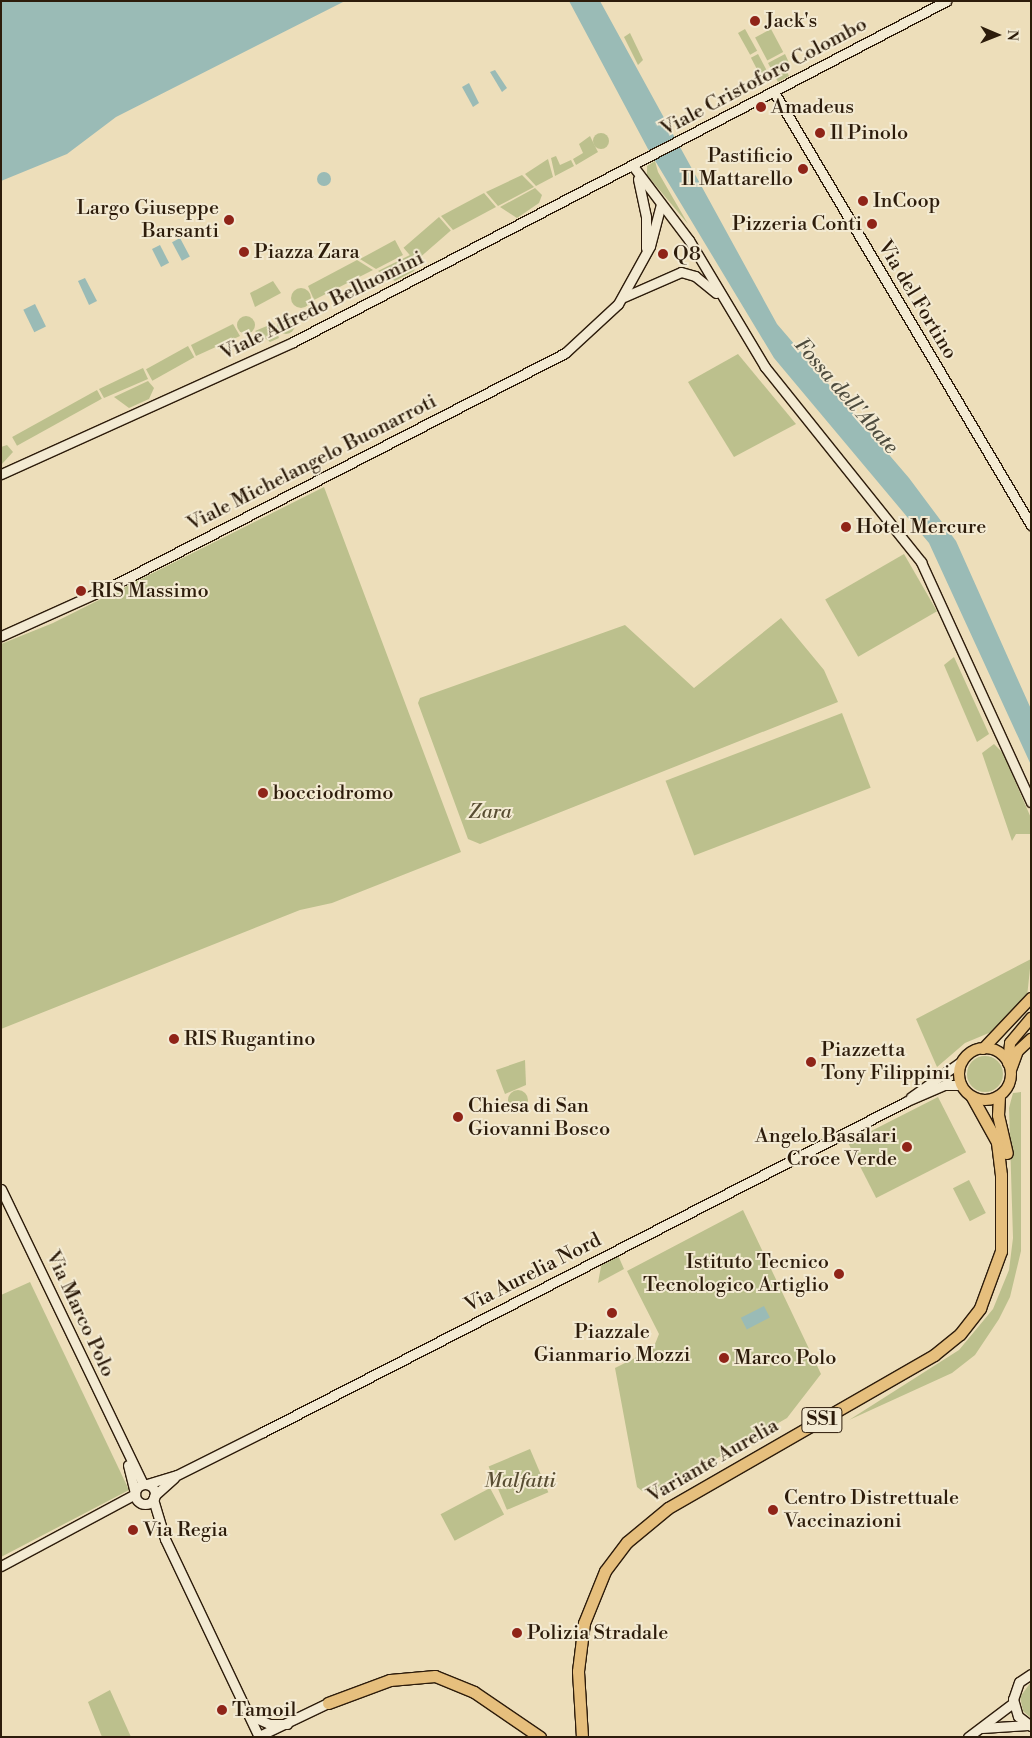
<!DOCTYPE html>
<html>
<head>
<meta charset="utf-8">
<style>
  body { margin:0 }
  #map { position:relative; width:1032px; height:1738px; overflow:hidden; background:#eddeba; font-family:"Libre Bodoni",serif }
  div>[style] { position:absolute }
  .green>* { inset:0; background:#bcc08d; transform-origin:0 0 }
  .round { border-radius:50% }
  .water>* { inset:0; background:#9abbb6; transform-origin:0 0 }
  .roads { filter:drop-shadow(1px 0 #2d1c0b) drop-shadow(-1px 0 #2d1c0b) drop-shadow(0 1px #2d1c0b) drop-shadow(0 -1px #2d1c0b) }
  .secondary>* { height:9px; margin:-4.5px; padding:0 4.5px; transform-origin:4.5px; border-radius:4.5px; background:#f3ead2 }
  .secondary>.ring { margin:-4.5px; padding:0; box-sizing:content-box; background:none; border:9px solid #f3ead2; border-radius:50% }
  .primary>* { height:10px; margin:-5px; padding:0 5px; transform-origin:5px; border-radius:5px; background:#e6bf7d }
  .primary>.ring { margin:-5px; padding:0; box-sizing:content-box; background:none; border:10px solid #e6bf7d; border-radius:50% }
  .highway>* { height:11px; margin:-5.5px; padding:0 5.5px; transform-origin:5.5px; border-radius:5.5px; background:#e6bf7d }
  .dots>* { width:14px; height:14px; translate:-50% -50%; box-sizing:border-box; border:2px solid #f3ead2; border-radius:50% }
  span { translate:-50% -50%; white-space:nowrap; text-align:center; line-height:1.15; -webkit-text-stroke:4px #f3ead2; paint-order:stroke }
  .shield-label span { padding:1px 4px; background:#f3ead2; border:1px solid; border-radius:4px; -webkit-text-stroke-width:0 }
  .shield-label { font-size:19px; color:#2d1c0b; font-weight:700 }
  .poi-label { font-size:20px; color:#2d1c0b }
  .left { translate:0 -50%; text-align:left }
  .right { translate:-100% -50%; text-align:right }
  .street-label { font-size:20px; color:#2d1c0b }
  .park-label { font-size:20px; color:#584d32; font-style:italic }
  .water-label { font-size:21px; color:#4e4c3e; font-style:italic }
  .frame { position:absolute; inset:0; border:2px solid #2d1c0b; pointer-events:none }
  .north { position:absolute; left:972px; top:10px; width:50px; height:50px; -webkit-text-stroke:4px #f3ead2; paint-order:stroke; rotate:91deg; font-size:14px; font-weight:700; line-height:20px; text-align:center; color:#2d1c0b }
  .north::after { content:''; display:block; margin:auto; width:18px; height:22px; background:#2d1c0b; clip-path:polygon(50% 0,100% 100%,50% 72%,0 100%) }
</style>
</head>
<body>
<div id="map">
  <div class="green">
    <i style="left:745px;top:29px;width:25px;height:8px;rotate:61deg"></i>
    <i style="left:771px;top:29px;width:26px;height:18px;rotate:62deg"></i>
    <i style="clip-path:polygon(630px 33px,643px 60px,638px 65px,624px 37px)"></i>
    <i style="left:758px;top:54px;width:24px;height:8px;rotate:62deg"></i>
    <i style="clip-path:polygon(785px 54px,791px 67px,786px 70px,789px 76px,778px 82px,768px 63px)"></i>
    <i class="round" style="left:593px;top:133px;width:16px;height:16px"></i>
    <i style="clip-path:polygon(590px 136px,598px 152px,576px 165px,573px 159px,583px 153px,579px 144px)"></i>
    <i style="clip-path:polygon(556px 156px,560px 165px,571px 160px,574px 166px,555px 176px,551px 158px)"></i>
    <i style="clip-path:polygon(548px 159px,553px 177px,536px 186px,525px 174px)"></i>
    <i style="clip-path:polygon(655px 161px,658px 172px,688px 224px,647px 175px,647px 166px)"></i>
    <i style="clip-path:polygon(522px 175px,534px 187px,498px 206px,486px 192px)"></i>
    <i style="clip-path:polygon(535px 188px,542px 195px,539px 203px,517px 218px,500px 207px)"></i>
    <i style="clip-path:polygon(484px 193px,496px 207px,453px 230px,441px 216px)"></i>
    <i style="left:439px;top:217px;width:18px;height:47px;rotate:49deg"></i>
    <i style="clip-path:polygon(395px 240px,403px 255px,376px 269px,360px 259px)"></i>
    <i style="clip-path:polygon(412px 254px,418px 260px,414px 271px,395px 281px,378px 271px)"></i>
    <i style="clip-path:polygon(357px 260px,373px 270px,314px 300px,308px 286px)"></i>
    <i style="clip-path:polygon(273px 281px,281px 293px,255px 307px,250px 293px)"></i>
    <i class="round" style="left:291px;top:288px;width:20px;height:20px"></i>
    <i class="round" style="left:237px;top:316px;width:18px;height:18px"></i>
    <i class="round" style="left:277px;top:316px;width:18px;height:18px"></i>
    <i style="clip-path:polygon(274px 323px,279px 338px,270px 342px,255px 331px)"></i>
    <i style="clip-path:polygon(233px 324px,240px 336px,196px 356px,191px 345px)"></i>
    <i style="left:188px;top:346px;width:13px;height:48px;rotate:61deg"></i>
    <i style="clip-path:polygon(738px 354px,796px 424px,734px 457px,688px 382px)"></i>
    <i style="clip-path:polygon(143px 368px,148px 379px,104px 398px,99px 389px)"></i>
    <i style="clip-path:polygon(148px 381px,154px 388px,149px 399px,129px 408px,114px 397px)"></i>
    <i style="left:97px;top:390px;width:10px;height:97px;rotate:61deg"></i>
    <i style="clip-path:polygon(7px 445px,13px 452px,1px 465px,1px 447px)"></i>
    <i style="clip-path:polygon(324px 487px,461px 852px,332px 903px,300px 910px,1px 1029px,1px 644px,53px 623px)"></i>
    <i style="left:904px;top:554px;width:66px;height:91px;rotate:60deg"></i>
    <i style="clip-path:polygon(781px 618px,824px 670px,838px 702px,480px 844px,468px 839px,418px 703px,420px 698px,625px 625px,694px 688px)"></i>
    <i style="clip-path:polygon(954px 657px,989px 734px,977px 742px,944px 665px)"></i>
    <i style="left:842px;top:713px;width:80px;height:189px;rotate:69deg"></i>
    <i style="clip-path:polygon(994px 744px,1003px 753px,1031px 818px,1031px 834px,1016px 834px,1012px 841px,982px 753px)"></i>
    <i style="clip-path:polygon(1031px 959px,1027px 997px,996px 1030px,965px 1043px,937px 1067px,916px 1019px)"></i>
    <i class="round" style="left:967px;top:1056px;width:36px;height:36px"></i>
    <i style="clip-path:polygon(525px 1060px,526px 1085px,505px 1094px,496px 1070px)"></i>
    <i class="round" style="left:508px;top:1090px;width:20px;height:20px"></i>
    <i style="clip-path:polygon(1021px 1092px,1021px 1251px,1010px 1297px,999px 1319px,975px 1355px,952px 1373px,849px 1420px,959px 1350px,993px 1309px,1009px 1270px,1013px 1238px,1009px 1108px,1013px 1093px)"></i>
    <i style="left:938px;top:1097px;width:62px;height:101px;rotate:63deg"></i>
    <i style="left:969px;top:1180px;width:37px;height:18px;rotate:63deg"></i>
    <i style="clip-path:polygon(743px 1210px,821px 1374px,787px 1418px,655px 1494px,642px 1491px,637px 1487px,615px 1368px,653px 1349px,659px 1334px,627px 1271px)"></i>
    <i style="clip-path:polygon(617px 1253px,624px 1269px,598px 1283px,602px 1261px)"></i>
    <i style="clip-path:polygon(30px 1282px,129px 1490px,1px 1557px,1px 1295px)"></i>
    <i style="left:530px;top:1449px;width:47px;height:45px;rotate:67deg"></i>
    <i style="left:490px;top:1488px;width:30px;height:56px;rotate:62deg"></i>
    <i style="clip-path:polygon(1031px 1682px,1031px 1718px,1023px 1711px,1020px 1697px)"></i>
    <i style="clip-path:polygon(110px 1690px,131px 1737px,102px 1737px,88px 1702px)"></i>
  </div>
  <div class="water">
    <i style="clip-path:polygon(1px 1px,345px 1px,116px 117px,67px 154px,1px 181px)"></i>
    <i style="clip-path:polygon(569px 1px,600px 1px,777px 324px,909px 478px,956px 541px,1031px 709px,1031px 765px,929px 543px,774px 358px,648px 149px)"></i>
    <i style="clip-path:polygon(495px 70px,507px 88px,502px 92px,490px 72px)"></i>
    <i style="clip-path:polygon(469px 83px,479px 103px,473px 107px,462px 87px)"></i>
    <i class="round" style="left:317px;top:172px;width:14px;height:14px"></i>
    <i style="left:180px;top:238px;width:21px;height:9px;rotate:62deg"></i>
    <i style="left:160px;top:245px;width:20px;height:9px;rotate:63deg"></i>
    <i style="clip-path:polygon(85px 278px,97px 301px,89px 305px,78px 281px)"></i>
    <i style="left:35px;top:304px;width:25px;height:13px;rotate:64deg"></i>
    <i style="left:764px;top:1306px;width:13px;height:26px;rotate:63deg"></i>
  </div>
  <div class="roads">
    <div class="secondary">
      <i style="left:774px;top:92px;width:504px;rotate:59.31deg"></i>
      <i style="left:633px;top:166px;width:93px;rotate:52.9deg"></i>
      <i style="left:689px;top:240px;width:148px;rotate:59.1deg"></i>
      <i style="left:765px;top:367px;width:250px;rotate:51.3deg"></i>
      <i style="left:921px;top:562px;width:264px;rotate:65.4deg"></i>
      <i style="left:638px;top:179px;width:39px;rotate:78deg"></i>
      <i style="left:646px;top:217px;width:31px;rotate:90deg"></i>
      <i style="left:624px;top:297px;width:62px;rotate:-23.7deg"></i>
      <i style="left:681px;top:272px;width:15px;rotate:16deg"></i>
      <i style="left:695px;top:276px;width:27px;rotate:39deg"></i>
      <i style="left:1px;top:474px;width:320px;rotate:-24.3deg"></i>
      <i style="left:293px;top:342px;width:737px;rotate:-27.57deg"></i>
      <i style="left:1px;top:636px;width:120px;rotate:-24.2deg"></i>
      <i style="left:110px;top:587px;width:512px;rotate:-27.22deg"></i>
      <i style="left:565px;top:353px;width:72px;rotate:-42.8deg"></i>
      <i style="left:618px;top:304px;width:66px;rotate:-61.1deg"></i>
      <i style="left:650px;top:246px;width:43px;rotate:-75.3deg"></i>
      <i style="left:911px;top:1097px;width:62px;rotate:-35.2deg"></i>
      <i style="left:1px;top:1189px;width:327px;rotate:64.3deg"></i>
      <i style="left:128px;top:1465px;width:29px;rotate:76deg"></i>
      <i style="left:147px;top:1484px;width:31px;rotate:-17deg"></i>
      <i style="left:177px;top:1475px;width:96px;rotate:-26.6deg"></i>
      <i style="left:263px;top:1432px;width:722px;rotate:-27.2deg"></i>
      <i style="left:905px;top:1102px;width:43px;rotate:-23.6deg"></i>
      <i style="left:944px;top:1085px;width:17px"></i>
      <i class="ring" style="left:135px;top:1484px;width:11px;height:11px"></i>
      <i style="left:154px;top:1496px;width:27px;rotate:-42deg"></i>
      <i style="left:153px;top:1499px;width:42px;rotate:73.3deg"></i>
      <i style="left:165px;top:1539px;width:219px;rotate:64.6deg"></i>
      <i style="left:1px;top:1566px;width:152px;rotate:-28.2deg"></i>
      <i style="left:1031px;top:1674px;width:14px;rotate:146deg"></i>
      <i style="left:1019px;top:1682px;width:18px;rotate:109deg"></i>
      <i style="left:1013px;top:1699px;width:18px;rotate:74deg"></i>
      <i style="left:1018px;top:1716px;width:16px;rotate:38deg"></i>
      <i style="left:249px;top:1715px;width:22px;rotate:24deg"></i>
      <i style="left:269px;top:1724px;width:18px"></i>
      <i style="left:982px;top:1728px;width:46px;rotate:-3.7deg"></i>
      <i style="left:259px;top:1736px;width:76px;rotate:-25.6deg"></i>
      <i style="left:968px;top:1737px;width:56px;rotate:-37.1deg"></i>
    </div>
    <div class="primary">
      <i class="ring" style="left:959px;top:1048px;width:42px;height:42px"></i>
      <i style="left:983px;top:1049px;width:70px;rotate:-46.7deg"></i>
      <i style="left:1008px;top:1063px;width:20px;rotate:-84deg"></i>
      <i style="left:1010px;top:1043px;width:33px;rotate:-50deg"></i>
      <i style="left:1011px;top:1070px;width:20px;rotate:-70deg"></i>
      <i style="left:1018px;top:1051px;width:18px;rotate:-43deg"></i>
    </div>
    <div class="highway">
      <i style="left:999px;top:1096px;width:19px;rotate:93deg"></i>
      <i style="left:998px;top:1115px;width:39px;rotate:77deg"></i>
      <i style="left:328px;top:1703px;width:66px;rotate:-20.4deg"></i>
      <i style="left:390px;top:1680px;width:45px;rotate:-5.1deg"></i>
      <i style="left:435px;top:1676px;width:42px;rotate:22.3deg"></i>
      <i style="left:474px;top:1692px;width:80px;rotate:34.3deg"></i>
      <i style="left:582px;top:1737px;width:66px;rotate:-93.5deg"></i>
      <i style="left:578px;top:1671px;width:48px;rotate:-82.9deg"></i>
      <i style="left:584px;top:1623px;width:56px;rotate:-68deg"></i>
      <i style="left:605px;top:1571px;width:36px;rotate:-53deg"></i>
      <i style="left:627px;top:1542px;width:53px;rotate:-39.7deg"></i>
      <i style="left:668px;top:1508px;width:307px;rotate:-29.9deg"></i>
      <i style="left:934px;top:1355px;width:33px;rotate:-39deg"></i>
      <i style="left:960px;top:1334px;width:33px;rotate:-52deg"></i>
      <i style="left:980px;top:1308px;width:61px;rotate:-69.8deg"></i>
      <i style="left:1001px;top:1251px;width:76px;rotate:-90deg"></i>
      <i style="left:1001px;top:1175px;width:33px;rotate:-97deg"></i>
      <i style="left:997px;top:1142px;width:51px;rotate:-119.1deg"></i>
    </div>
  </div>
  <div class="dots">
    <i style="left:755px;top:21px;background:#8f2418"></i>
    <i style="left:761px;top:107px;background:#8f2418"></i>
    <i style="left:820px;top:133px;background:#8f2418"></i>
    <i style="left:803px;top:169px;background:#8f2418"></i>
    <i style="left:863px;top:201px;background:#8f2418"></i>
    <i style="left:229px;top:220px;background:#8f2418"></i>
    <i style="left:872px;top:224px;background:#8f2418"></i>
    <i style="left:244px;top:252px;background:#8f2418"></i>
    <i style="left:663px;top:254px;background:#8f2418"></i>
    <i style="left:846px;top:527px;background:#8f2418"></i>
    <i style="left:81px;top:591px;background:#8f2418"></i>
    <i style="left:263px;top:793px;background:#8f2418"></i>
    <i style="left:174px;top:1039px;background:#8f2418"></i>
    <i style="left:811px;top:1062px;background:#8f2418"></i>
    <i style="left:458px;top:1117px;background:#8f2418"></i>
    <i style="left:907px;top:1147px;background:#8f2418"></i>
    <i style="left:839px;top:1274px;background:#8f2418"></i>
    <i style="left:612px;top:1313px;background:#8f2418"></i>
    <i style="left:724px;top:1358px;background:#8f2418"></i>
    <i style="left:773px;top:1510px;background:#8f2418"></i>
    <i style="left:133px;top:1530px;background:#8f2418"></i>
    <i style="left:517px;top:1633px;background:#8f2418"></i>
    <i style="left:222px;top:1710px;background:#8f2418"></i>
  </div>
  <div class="shield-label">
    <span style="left:822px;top:1420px">SS1</span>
  </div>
  <div class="poi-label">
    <span class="left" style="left:765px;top:21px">Jack's</span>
    <span class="left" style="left:771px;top:107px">Amadeus</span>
    <span class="left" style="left:830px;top:133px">Il Pinolo</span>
    <span class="right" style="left:793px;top:168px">Pastificio<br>Il Mattarello</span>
    <span class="left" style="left:873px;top:201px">InCoop</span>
    <span class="right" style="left:219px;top:220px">Largo Giuseppe<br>Barsanti</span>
    <span class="right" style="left:862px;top:224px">Pizzeria Conti</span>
    <span class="left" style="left:254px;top:252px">Piazza Zara</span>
    <span class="left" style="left:673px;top:254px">Q8</span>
    <span class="left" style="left:856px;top:527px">Hotel Mercure</span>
    <span class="left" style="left:91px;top:591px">RIS Massimo</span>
    <span class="left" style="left:273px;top:793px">bocciodromo</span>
    <span class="left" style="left:184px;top:1039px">RIS Rugantino</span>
    <span class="left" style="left:821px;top:1062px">Piazzetta<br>Tony Filippini</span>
    <span class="left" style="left:468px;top:1118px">Chiesa di San<br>Giovanni Bosco</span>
    <span class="right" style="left:897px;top:1148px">Angelo Basalari<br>Croce Verde</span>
    <span class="right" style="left:829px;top:1274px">Istituto Tecnico<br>Tecnologico Artiglio</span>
    <span style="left:612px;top:1344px">Piazzale<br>Gianmario Mozzi</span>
    <span class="left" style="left:734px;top:1358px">Marco Polo</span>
    <span class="left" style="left:784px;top:1510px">Centro Distrettuale<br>Vaccinazioni</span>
    <span class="left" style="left:143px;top:1530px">Via Regia</span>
    <span class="left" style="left:527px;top:1633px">Polizia Stradale</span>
    <span class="left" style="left:232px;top:1710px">Tamoil</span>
  </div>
  <div class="street-label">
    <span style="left:764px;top:77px;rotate:-28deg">Viale Cristoforo Colombo</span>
    <span style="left:917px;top:300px;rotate:59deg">Via del Fortino</span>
    <span style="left:322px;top:306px;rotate:-26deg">Viale Alfredo Belluomini</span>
    <span style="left:312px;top:463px;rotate:-27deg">Viale Michelangelo Buonarroti</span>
    <span style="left:533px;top:1273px;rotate:-27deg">Via Aurelia Nord</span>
    <span style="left:80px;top:1314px;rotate:65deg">Via Marco Polo</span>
    <span style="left:713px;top:1461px;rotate:-30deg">Variante Aurelia</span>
  </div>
  <div class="park-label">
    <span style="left:490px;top:812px">Zara</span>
    <span style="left:520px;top:1481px">Malfatti</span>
  </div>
  <div class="water-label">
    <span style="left:846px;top:396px;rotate:49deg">Fossa dell'Abate</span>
  </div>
  <div class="frame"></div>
  <div class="north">N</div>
</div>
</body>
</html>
